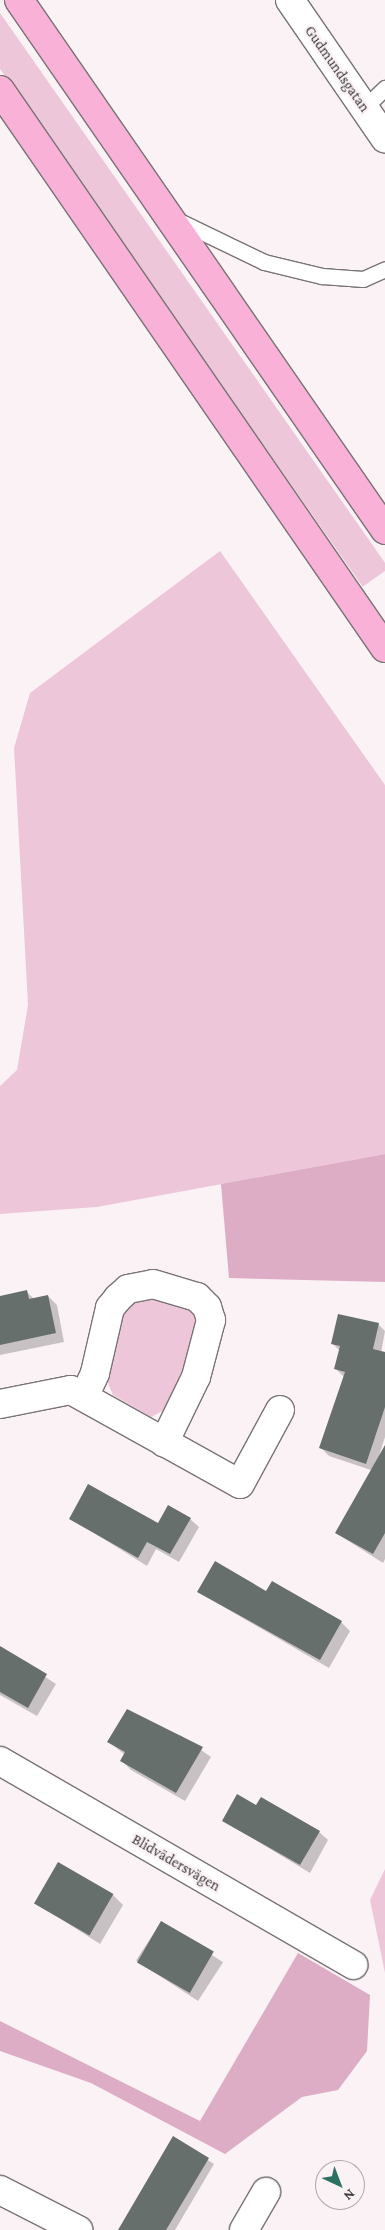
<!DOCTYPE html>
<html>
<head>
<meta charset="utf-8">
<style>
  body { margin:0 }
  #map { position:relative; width:385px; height:2230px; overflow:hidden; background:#fbf2f6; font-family:"Crimson Pro",serif }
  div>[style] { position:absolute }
  .green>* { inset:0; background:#eec6da; transform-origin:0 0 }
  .forest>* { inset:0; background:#ddadc5 }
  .shadow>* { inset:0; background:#0003; transform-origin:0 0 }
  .building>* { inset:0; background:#676f6c; transform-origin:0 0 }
  .roads { filter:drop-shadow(1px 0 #7a7376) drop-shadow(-1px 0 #7a7376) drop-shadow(0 1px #7a7376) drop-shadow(0 -1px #7a7376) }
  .service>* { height:15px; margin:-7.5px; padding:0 7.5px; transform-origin:7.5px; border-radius:7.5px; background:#fff }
  .minor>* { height:28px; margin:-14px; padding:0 14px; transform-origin:14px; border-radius:14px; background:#fff }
  .motorway>* { height:28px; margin:-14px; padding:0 14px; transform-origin:14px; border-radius:14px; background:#fab1d7 }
  span { translate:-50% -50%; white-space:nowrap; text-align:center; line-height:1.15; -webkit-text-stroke:5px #fbf2f6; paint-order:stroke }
  .street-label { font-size:15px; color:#3b3839 }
  .north { position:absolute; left:315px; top:2160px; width:50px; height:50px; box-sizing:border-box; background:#fbf2f6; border:1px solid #aea8aa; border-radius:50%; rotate:137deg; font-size:14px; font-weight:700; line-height:20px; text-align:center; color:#3b3839 }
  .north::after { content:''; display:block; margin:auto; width:18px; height:22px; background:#2d7163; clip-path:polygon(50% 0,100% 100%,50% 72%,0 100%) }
</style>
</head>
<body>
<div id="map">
  <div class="green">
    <i style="left:0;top:13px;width:678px;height:32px;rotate:55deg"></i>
    <i style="clip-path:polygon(220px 551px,385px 785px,385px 1154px,97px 1207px,0 1214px,0 1086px,17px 1070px,28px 1005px,14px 748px,30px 693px)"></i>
    <i style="clip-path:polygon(161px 1295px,192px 1311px,198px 1325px,172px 1406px,151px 1417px,113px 1395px,106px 1378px,124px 1307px,140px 1297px)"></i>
    <i style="clip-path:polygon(385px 1869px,385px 1973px,370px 1900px)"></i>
  </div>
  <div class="forest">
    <i style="clip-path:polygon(385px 1154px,385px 1282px,229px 1278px,221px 1184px)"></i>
    <i style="clip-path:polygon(298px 1953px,370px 1995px,367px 2051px,338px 2090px,302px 2097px,225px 2154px,91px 2083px,0 2051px,0 2021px,200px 2121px)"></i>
  </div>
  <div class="shadow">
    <i style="clip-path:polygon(27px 1292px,34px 1299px,48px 1296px,57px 1305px,64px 1342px,0 1355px,0 1297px)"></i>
    <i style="clip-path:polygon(378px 1324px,385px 1331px,381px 1353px,385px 1353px,385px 1437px,374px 1471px,329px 1456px,321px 1448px,344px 1377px,336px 1369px,340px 1351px,332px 1343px)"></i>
    <i style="clip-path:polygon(385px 1480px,385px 1559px,383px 1563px,336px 1533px)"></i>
    <i style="clip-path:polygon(70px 1518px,158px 1525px,190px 1519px,199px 1527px,179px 1562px,156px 1549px,147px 1566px)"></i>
    <i style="clip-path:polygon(198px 1592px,266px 1593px,341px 1622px,350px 1631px,329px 1668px)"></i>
    <i style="clip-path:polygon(0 1647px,56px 1684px,37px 1716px,0 1695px)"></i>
    <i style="clip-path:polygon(180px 1735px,211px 1757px,185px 1801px,131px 1770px,122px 1761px,125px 1755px,109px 1742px,177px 1739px)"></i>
    <i style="clip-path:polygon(257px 1807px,319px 1832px,328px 1840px,310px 1873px,224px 1821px)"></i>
    <i style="clip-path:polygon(113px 1895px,123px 1905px,100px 1944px,36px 1903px)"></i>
    <i style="left:161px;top:1922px;width:74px;height:46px;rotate:33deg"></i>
    <i style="clip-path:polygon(173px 2138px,214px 2164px,175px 2230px,132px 2230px)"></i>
  </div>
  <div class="building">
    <i style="clip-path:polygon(27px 1290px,29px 1299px,48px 1295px,56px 1333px,0 1345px,0 1296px)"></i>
    <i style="clip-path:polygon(338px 1314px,379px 1323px,373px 1349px,385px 1352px,385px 1407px,366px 1464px,319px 1448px,345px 1372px,334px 1369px,340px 1346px,331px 1344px)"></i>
    <i style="clip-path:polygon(385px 1445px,385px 1533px,373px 1554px,335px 1533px)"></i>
    <i style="clip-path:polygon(88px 1484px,158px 1523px,168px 1505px,191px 1518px,170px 1554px,147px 1542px,138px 1558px,69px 1519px)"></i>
    <i style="clip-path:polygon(215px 1561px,266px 1591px,272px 1581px,342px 1621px,320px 1660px,197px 1592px)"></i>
    <i style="clip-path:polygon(0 1646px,47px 1674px,28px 1708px,0 1692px)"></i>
    <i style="clip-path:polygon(127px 1709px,203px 1747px,176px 1793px,120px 1761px,125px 1752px,107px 1742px)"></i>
    <i style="clip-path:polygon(237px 1794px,256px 1805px,261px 1797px,320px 1831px,300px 1865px,222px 1821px)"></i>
    <i style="left:58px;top:1862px;width:64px;height:48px;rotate:30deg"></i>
    <i style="left:161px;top:1921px;width:61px;height:48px;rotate:30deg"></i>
    <i style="clip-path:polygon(173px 2136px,209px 2158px,166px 2230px,118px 2230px)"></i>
  </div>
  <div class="roads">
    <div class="service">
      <i style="left:364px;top:108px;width:29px;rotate:-44deg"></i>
      <i style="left:175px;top:219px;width:99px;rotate:25.8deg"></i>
      <i style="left:264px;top:262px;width:60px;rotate:13.6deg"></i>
      <i style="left:322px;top:276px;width:41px;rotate:4.2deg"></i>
      <i style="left:363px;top:279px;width:24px;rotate:-24deg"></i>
    </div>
    <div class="minor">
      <i style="left:290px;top:0;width:168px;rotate:55.5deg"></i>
      <i style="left:84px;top:1397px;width:26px;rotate:-65deg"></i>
      <i style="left:95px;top:1373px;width:67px;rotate:-77deg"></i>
      <i style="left:110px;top:1308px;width:13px;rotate:-51deg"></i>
      <i style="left:118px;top:1298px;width:13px;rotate:-42deg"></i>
      <i style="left:128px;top:1289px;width:25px;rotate:-11deg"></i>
      <i style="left:153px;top:1284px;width:46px;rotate:16.5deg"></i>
      <i style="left:197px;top:1297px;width:14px;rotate:45deg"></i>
      <i style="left:207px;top:1307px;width:14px;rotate:73deg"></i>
      <i style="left:211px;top:1320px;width:59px;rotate:104.7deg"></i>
      <i style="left:196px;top:1377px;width:73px;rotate:115.9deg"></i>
      <i style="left:0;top:1404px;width:72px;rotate:-11.2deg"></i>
      <i style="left:71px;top:1390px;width:193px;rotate:29.1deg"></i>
      <i style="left:240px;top:1484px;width:84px;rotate:-61.6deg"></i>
      <i style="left:0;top:1761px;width:408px;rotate:30deg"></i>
      <i style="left:0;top:2190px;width:88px;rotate:27.1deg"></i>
      <i style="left:244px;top:2230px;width:44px;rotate:-59.9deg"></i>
    </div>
    <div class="motorway">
      <i style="left:19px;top:0;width:644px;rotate:55.37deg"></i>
      <i style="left:0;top:90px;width:678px;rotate:55.4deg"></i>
    </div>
  </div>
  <div class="street-label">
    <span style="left:337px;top:69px;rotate:55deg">Gudmundsgatan</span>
    <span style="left:176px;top:1863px;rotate:30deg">Blidvädersvägen</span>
  </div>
  <div class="north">N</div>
</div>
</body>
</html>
